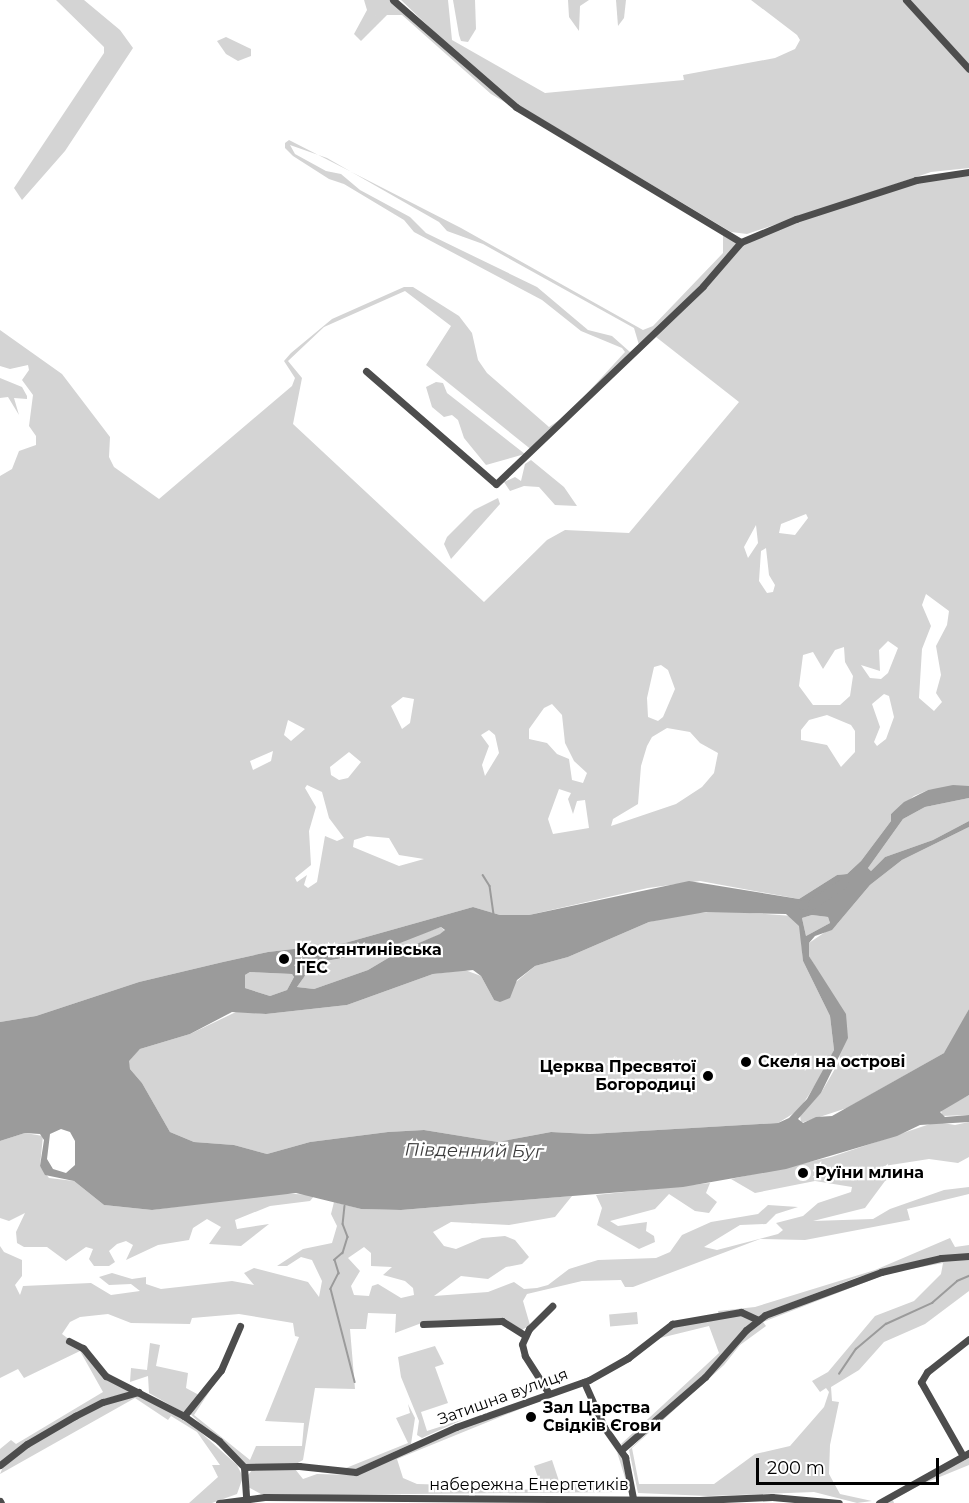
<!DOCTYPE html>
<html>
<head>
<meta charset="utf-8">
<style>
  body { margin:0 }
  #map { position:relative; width:969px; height:1503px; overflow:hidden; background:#fff; font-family:Montserrat,sans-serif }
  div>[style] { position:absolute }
  .green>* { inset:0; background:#d4d4d4; transform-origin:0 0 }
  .water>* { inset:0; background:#9b9b9b }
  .stream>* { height:1.5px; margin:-0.75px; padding:0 0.75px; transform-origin:0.75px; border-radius:0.75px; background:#9b9b9b }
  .river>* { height:10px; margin:-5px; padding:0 5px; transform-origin:5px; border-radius:5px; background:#9b9b9b }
  .minor>* { height:7px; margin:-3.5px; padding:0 3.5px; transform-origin:3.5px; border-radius:3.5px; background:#4d4d4d }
  .dots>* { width:16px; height:16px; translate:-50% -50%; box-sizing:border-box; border:3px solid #fff; border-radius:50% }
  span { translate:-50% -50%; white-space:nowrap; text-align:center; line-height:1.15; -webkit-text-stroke:4.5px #fff; paint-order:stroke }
  .poi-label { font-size:16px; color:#000; font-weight:700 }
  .left { translate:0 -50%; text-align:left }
  .right { translate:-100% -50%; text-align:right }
  .street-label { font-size:16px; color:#000 }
  .water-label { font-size:18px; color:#3c3c3c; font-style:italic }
  .scale { position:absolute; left:756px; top:1458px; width:183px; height:27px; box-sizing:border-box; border:3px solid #000; border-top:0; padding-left:8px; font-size:18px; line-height:21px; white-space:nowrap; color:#000; -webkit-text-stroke:4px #fff; paint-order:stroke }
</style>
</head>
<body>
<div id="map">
  <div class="green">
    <i style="clip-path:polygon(56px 0,84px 0,120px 30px,133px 48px,65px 151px,22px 200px,14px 188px,104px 53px,104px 47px)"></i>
    <i style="clip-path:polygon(evenodd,364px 0,394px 0,498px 96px,741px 240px,924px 181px,969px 174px,969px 786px,928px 790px,914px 796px,891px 814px,891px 821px,861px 861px,847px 874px,837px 875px,799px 899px,700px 881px,648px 888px,529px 915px,500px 915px,473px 907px,345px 943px,268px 952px,223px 962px,139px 982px,36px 1016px,0 1022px,0 476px,12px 469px,19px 451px,36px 445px,36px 436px,29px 426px,33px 395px,22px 380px,29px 370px,28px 365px,10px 369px,0 366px,0 330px,62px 374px,110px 437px,109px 457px,114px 467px,159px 499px,292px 386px,295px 378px,284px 361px,291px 353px,332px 319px,404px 287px,413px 287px,459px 316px,472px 333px,478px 360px,487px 373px,549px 427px,568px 414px,625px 352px,622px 348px,581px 331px,542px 300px,414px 232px,404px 220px,344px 184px,329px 179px,293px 156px,285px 148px,285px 143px,289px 140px,461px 228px,643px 330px,653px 326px,723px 253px,723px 235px,715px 228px,491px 94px,402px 15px,387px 15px,361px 41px,354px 34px,367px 10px,364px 0,290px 145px,327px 158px,439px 222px,447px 231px,483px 244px,634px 328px,639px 345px,630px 352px,612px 336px,588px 330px,537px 287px,426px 233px,410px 217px,360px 190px,341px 174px,326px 171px,295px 154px,290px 145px,364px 0,405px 291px,451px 326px,426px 365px,533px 451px,656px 337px,739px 402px,629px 533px,565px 530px,547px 540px,484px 602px,293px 424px,302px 378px,288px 361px,324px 327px,405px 291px,364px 0,806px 514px,808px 518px,795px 535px,779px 533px,781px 524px,806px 514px,364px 0,756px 525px,758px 543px,748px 558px,744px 547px,756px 525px,364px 0,766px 548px,769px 575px,775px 585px,773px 592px,767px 593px,759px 581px,761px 551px,766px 548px,364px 0,926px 594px,949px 611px,947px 625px,936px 646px,941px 675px,936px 693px,942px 702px,934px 711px,919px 698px,922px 649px,931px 626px,922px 605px,926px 594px,364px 0,888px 641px,898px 648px,888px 673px,881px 679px,870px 678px,861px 665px,880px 671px,879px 650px,888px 641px,364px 0,844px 647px,845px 662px,853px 676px,850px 696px,840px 705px,813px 705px,799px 686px,803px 655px,813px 652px,823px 669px,835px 650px,844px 647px,364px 0,661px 665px,668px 670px,675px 689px,663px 717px,658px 721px,648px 717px,647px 698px,654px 667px,661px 665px,364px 0,884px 694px,889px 696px,894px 717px,886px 739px,877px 746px,874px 742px,880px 727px,872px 704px,884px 694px,364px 0,403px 697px,414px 699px,410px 723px,402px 729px,391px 706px,403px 697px,364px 0,552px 704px,562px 715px,565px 743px,574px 761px,587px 773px,583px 783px,572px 780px,569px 759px,557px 754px,547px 743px,529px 739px,529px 729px,544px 708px,552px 704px,364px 0,827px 715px,851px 725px,855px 731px,855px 752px,841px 767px,827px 745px,801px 740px,801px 730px,809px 720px,827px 715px,364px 0,288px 720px,305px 729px,291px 741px,284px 735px,288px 720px,364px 0,667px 728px,690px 732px,700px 743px,718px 753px,714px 773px,702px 787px,676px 804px,611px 826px,613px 819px,638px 804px,641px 766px,647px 746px,652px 737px,667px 728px,364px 0,489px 730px,495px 735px,499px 753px,485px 776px,482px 765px,489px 746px,481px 735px,489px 730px,364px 0,273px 751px,271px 761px,253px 770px,250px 761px,273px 751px,364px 0,349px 752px,361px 762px,348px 778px,339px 780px,331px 775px,330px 767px,349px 752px,364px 0,307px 785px,322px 792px,329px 818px,344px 838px,337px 841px,325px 836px,317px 882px,308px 888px,304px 885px,307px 875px,297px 882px,295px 878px,311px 865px,309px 831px,316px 807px,305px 788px,307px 785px,364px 0,559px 789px,571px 793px,568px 799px,573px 814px,577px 801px,585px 800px,589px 828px,553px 834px,548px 819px,559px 789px,364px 0,367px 836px,389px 838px,399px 855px,424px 859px,399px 866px,353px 847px,354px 840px,367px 836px)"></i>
    <i style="clip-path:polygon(401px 0,448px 0,452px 40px,545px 93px,684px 80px,683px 75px,775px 58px,795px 49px,800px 40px,797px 35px,751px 0,969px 0,969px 168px,931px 172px,747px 234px,731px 232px,520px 106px,480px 76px)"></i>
    <i style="clip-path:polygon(453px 0,475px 0,476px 29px,468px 42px,461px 41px,459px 35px)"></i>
    <i style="clip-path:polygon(568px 0,589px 0,580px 6px,579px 31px,569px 17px)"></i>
    <i style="clip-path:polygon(616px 0,626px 0,624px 18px,618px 26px)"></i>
    <i style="clip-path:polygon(226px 37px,251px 49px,251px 56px,238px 61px,226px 54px,217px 41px)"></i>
    <i style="clip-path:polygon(0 378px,22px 387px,27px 396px,27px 399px,14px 398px,19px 415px,8px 397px,0 398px)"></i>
    <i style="clip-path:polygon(436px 382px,443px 383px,447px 393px,525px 454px,486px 465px,464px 438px,458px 420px,452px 415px,444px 417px,432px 407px,426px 387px)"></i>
    <i style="clip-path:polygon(531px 460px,564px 487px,577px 506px,555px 505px,539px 487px,524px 486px,510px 491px,504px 482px,515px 477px,521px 481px,525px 464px)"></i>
    <i style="clip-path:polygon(498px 498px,500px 504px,451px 559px,444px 544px,447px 537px,474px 510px)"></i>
    <i style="clip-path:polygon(969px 798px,969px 821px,933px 840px,885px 857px,871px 871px,868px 868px,903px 819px,925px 807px)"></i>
    <i style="clip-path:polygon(969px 827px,969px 1009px,952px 1043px,944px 1053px,847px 1108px,801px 1123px,800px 1115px,821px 1093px,840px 1060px,831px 994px,809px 956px,809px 943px,837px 924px,870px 885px,902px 860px)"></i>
    <i style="clip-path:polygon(721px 911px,793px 916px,800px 926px,803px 961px,830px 1016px,834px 1050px,823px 1073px,799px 1110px,778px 1123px,590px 1134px,551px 1132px,498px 1142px,424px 1130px,388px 1132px,310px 1142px,267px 1154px,234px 1145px,194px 1142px,170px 1132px,142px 1083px,130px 1069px,128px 1061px,140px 1049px,190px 1034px,238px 1011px,266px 1014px,347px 1005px,433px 974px,465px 970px,481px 976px,494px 1000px,535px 966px,568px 957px,649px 922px,683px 914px)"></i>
    <i style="clip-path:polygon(812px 915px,828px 917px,830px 923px,806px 936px,802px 918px)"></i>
    <i style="clip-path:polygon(441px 927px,445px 931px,441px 934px,400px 951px,368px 970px,314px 989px,297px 987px,314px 963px,361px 955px)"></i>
    <i style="clip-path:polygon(250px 972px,292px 974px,294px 977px,287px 990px,270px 996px,245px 988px,245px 975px)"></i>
    <i style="clip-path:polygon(969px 1095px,969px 1115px,942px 1116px,941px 1110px)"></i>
    <i style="clip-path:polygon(evenodd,936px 1122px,955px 1125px,969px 1122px,969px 1157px,958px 1163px,929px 1159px,884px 1166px,874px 1175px,894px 1170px,901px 1172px,885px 1181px,865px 1208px,813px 1221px,873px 1219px,890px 1209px,944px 1190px,969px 1187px,969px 1194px,907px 1209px,910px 1220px,805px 1240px,760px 1239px,633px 1287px,625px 1287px,621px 1280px,582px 1281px,527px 1294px,523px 1301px,530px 1325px,522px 1330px,505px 1319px,450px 1320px,427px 1321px,395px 1333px,396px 1314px,368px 1313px,366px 1329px,350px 1329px,355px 1389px,315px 1388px,303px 1460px,294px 1465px,245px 1464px,188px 1412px,217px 1380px,194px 1415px,250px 1460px,256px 1446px,302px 1446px,304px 1423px,265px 1421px,299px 1337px,295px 1336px,293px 1323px,239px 1314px,192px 1318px,190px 1324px,131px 1323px,108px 1314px,80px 1317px,70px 1322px,62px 1334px,82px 1349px,101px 1374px,135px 1391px,104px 1399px,0 1463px,0 1449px,11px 1440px,16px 1444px,103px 1392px,80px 1351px,24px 1378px,18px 1369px,0 1378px,0 1246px,4px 1252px,22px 1260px,22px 1276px,15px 1285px,20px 1295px,23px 1286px,91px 1283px,111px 1295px,140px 1291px,131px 1284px,109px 1285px,99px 1277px,112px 1273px,132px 1279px,146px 1277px,146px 1284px,161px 1289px,232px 1281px,254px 1285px,244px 1273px,254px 1268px,308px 1282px,319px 1297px,322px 1281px,312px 1260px,301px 1257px,287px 1266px,277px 1266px,303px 1249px,332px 1243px,337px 1226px,331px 1214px,334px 1202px,361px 1209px,401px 1210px,572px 1196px,555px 1217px,509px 1225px,451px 1222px,433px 1232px,444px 1246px,456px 1249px,482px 1238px,505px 1236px,515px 1240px,529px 1257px,522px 1264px,506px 1267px,488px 1279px,461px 1276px,434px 1296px,488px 1292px,514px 1282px,524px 1289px,537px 1288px,548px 1285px,569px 1269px,598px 1260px,656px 1258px,670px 1252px,682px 1235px,711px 1222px,758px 1214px,768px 1205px,798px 1207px,776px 1214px,766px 1224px,740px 1225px,704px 1247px,717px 1250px,778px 1234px,783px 1230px,776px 1223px,803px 1216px,818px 1203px,851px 1192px,852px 1187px,815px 1181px,755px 1193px,731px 1179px,831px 1157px,936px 1122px,364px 1247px,371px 1253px,371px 1266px,392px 1267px,383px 1275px,405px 1281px,413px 1288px,414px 1295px,401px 1298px,378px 1284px,372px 1286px,369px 1296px,354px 1295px,351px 1286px,360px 1271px,348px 1258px,364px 1247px)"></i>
    <i style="clip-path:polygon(25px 1133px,43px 1136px,40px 1166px,49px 1178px,74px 1181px,104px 1205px,152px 1210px,275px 1193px,315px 1195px,310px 1201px,270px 1206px,235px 1220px,237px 1229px,269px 1224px,241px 1246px,209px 1244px,221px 1227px,207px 1219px,193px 1228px,189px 1240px,158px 1245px,126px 1260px,133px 1245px,126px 1241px,117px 1244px,109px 1251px,115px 1262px,109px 1266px,94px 1266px,89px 1259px,93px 1249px,86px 1247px,66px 1261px,47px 1247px,24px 1247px,17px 1243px,16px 1232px,25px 1213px,9px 1221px,0 1218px,0 1141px)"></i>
    <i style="clip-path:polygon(710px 1183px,706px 1193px,717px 1202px,709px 1213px,695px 1211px,669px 1194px,655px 1209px,610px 1221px,618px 1226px,647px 1222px,646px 1231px,654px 1236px,655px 1242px,639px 1249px,597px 1225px,602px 1208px,596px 1195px)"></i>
    <i style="clip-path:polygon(950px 1238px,955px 1247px,969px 1245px,969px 1255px,940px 1256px,858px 1277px,769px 1311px,715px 1365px,623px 1446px,621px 1444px,719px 1353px,709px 1326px,656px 1339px,663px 1329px,719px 1316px,718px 1311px,755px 1307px,875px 1270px)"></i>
    <i style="clip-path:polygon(evenodd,969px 1258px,969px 1291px,925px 1324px,884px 1342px,859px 1370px,831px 1387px,832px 1401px,839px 1402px,830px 1445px,829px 1474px,840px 1494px,872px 1501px,857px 1503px,814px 1492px,708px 1496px,638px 1493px,629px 1450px,713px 1372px,752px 1328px,772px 1314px,879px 1275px,943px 1259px,969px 1258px,943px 1263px,941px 1274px,914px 1301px,875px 1316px,828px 1372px,812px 1381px,820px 1392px,826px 1388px,829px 1392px,824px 1407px,790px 1446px,755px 1454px,714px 1484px,639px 1484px,632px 1448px,724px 1365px,740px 1345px,766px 1326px,763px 1322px,889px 1273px,943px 1263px)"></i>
    <i style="left:637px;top:1312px;width:12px;height:28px;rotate:85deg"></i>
    <i style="clip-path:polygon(150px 1343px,160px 1345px,156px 1366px,188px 1373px,186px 1388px,199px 1395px,184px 1413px,149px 1393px,148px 1376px,130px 1382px,131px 1368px,147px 1370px)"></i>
    <i style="clip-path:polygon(435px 1346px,444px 1364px,435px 1367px,448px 1403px,421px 1412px,427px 1431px,464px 1419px,422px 1438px,417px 1435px,419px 1421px,401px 1377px,398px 1357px)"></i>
    <i style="clip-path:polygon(562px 1392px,397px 1459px,403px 1478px,417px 1484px,489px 1486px,507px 1482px,510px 1490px,542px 1489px,534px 1466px,552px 1460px,559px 1481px,626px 1481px,617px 1452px,602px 1431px,623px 1460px,629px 1484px,625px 1492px,315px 1495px,261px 1494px,248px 1487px,248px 1475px,253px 1469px,295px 1469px,303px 1479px,317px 1474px,353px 1475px,405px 1449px)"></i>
    <i style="clip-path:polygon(140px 1395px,187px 1420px,237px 1465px,243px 1477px,237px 1494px,212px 1503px,189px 1503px,218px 1477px,212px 1465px,220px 1465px,197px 1432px,171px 1416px,168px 1420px,135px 1398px,0 1474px,6px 1460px,57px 1428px,109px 1403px)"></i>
    <i style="clip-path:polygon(408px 1404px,415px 1418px,411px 1444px,354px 1470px,346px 1468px,408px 1443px,396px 1418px,410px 1413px)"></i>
    <i style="clip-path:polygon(969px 1456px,969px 1465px,920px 1485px,893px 1500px,894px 1503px,884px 1503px)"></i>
  </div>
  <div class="water">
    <i style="clip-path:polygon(evenodd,953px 785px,969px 786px,969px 798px,925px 807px,903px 819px,868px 868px,871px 871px,885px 857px,933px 840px,969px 821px,969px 827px,902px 860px,870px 885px,832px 930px,815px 936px,809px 943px,809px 956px,846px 1014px,848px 1038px,821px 1093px,798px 1119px,803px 1123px,816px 1117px,832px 1116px,944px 1053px,969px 1009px,969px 1095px,940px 1112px,945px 1117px,969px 1115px,969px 1122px,920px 1125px,897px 1136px,786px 1169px,683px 1187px,401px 1210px,361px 1209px,296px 1193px,152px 1210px,104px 1205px,74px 1181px,45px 1175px,40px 1166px,44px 1140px,40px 1134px,25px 1133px,0 1141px,0 1022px,36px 1016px,139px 982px,223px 962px,268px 952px,345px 943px,473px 907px,500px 915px,529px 915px,689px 881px,799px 899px,837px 875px,847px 874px,861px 861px,891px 821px,891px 814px,904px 802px,928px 790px,953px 785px,706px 912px,786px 914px,799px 926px,803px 961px,830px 1016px,834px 1050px,807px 1099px,789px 1118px,778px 1123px,590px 1134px,551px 1132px,498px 1142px,424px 1130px,388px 1132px,310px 1142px,267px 1154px,234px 1145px,194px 1142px,170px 1132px,142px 1083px,130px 1069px,129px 1061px,140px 1049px,190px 1034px,232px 1012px,266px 1014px,347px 1005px,433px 974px,473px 970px,481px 976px,494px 1000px,500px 1002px,510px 998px,517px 980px,535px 966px,568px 957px,649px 922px,706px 912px,953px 785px,812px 915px,828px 917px,830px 923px,806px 936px,802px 918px,812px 915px,953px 785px,441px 927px,445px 930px,440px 934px,400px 951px,368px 970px,314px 989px,297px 987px,314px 963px,377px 952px,441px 927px,953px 785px,250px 972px,292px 974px,294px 977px,287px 990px,270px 996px,245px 988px,245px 975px,250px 972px,953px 785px,61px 1129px,70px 1132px,75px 1141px,75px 1165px,66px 1173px,53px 1169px,47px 1159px,50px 1134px,61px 1129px)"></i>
  </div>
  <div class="stream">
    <i style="left:483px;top:875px;width:13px;rotate:58deg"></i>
    <i style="left:490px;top:886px;width:28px;rotate:82deg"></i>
    <i style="left:345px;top:1206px;width:18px;rotate:96deg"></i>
    <i style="left:343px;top:1224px;width:14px;rotate:69deg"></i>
    <i style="left:348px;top:1237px;width:17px;rotate:107deg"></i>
    <i style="left:343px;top:1253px;width:11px;rotate:139deg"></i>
    <i style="left:335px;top:1260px;width:14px;rotate:73deg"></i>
    <i style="left:339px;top:1273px;width:18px;rotate:117deg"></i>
    <i style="left:331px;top:1289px;width:96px;rotate:75.5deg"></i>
    <i style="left:839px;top:1374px;width:30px;rotate:-56deg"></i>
    <i style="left:856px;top:1349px;width:39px;rotate:-40deg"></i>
    <i style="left:886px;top:1324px;width:51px;rotate:-24.5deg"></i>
    <i style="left:932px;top:1303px;width:33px;rotate:-41deg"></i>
    <i style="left:957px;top:1281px;width:13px;rotate:-23deg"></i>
  </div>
  <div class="river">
    <i style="left:803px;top:905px;width:10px;rotate:-6deg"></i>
    <i style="left:813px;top:904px;width:37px;rotate:-34deg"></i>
  </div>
  <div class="minor">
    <i style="left:393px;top:0;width:163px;rotate:41deg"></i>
    <i style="left:516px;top:107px;width:262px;rotate:31deg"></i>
    <i style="left:906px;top:0;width:93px;rotate:47.6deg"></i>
    <i style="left:366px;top:371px;width:172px;rotate:41deg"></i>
    <i style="left:496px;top:484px;width:286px;rotate:-43.7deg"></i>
    <i style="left:703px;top:286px;width:58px;rotate:-49.2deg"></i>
    <i style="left:741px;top:242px;width:60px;rotate:-22.7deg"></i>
    <i style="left:796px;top:219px;width:126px;rotate:-18deg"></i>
    <i style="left:916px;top:180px;width:54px;rotate:-8.6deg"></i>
    <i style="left:423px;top:1324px;width:79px;rotate:-2.2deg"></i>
    <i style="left:502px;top:1321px;width:26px;rotate:32deg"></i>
    <i style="left:69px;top:1341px;width:16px;rotate:27deg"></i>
    <i style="left:83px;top:1348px;width:36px;rotate:51deg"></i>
    <i style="left:106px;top:1376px;width:88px;rotate:27.1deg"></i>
    <i style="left:184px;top:1416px;width:43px;rotate:35.5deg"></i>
    <i style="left:219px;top:1441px;width:36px;rotate:46deg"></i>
    <i style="left:244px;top:1467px;width:30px;rotate:86deg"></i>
    <i style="left:584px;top:1382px;width:49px;rotate:66deg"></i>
    <i style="left:604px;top:1427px;width:37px;rotate:55deg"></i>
    <i style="left:625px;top:1457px;width:42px;rotate:79deg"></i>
    <i style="left:548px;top:1392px;width:43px;rotate:-122.6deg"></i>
    <i style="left:525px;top:1356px;width:12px;rotate:-104deg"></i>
    <i style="left:522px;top:1344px;width:17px;rotate:-65deg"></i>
    <i style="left:529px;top:1329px;width:33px;rotate:-45deg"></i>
    <i style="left:184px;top:1416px;width:59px;rotate:-51.2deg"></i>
    <i style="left:221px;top:1370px;width:48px;rotate:-66.6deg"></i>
    <i style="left:621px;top:1450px;width:111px;rotate:-41deg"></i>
    <i style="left:705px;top:1377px;width:62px;rotate:-48.9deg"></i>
    <i style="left:746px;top:1330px;width:24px;rotate:-38deg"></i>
    <i style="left:765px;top:1315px;width:124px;rotate:-20.3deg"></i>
    <i style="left:881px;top:1272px;width:62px;rotate:-13.1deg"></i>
    <i style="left:941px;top:1258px;width:28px;rotate:-4deg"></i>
    <i style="left:963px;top:1456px;width:85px;rotate:-119.6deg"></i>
    <i style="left:921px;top:1382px;width:12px;rotate:-59deg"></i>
    <i style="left:927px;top:1372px;width:53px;rotate:-38.2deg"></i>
    <i style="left:0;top:1465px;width:34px;rotate:-38deg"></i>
    <i style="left:27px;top:1444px;width:56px;rotate:-30.3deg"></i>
    <i style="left:75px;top:1416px;width:31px;rotate:-27deg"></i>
    <i style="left:103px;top:1402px;width:37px;rotate:-16deg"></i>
    <i style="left:244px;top:1467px;width:55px;rotate:-1deg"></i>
    <i style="left:299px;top:1466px;width:57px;rotate:6deg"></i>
    <i style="left:356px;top:1472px;width:110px;rotate:-24.2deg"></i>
    <i style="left:456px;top:1427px;width:141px;rotate:-19.5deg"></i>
    <i style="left:589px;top:1380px;width:45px;rotate:-29.4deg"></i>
    <i style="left:628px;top:1358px;width:56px;rotate:-37.7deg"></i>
    <i style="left:672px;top:1324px;width:70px;rotate:-9.9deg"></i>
    <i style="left:741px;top:1312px;width:19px;rotate:25deg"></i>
    <i style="left:0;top:1501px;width:2px;rotate:63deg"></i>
    <i style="left:219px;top:1503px;width:46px;rotate:-7.4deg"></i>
    <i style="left:265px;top:1497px;width:434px;rotate:0.4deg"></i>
    <i style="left:699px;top:1500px;width:73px;rotate:-2.4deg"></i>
    <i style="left:772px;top:1497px;width:67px;rotate:5.1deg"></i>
    <i style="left:879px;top:1503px;width:103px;rotate:-29.1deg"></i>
  </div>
  <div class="dots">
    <i style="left:284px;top:959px;background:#000"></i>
    <i style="left:746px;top:1062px;background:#000"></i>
    <i style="left:708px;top:1076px;background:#000"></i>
    <i style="left:803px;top:1173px;background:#000"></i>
    <i style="left:531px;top:1417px;background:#000"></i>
  </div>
  <div class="poi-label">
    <span class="left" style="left:296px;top:959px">Костянтинівська<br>ГЕС</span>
    <span class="left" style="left:758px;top:1062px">Скеля на острові</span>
    <span class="right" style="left:696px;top:1076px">Церква Пресвятої<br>Богородиці</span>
    <span class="left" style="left:815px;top:1173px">Руїни млина</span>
    <span class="left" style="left:543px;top:1417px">Зал Царства<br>Свідків Єгови</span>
  </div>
  <div class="street-label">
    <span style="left:503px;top:1397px;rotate:-20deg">Затишна вулиця</span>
    <span style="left:529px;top:1485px">набережна Енергетиків</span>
  </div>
  <div class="water-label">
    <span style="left:474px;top:1151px;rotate:1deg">Південний Буг</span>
  </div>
  <div class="scale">200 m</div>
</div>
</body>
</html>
